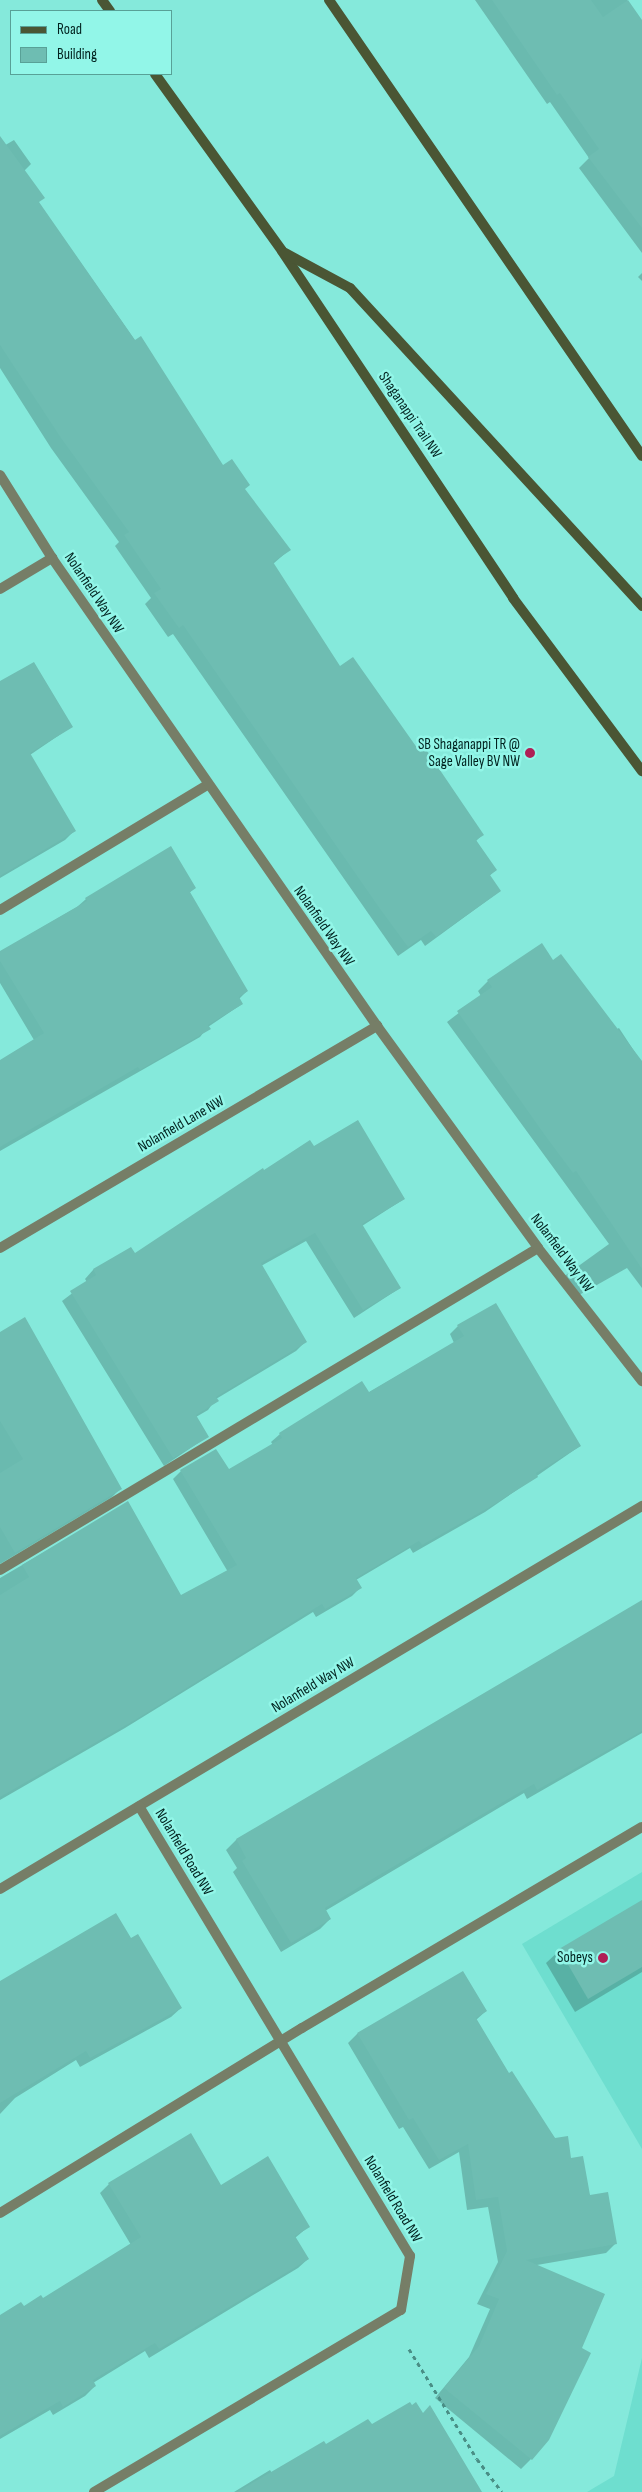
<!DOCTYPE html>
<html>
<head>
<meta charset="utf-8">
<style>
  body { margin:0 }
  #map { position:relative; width:642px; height:2492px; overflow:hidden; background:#85e9db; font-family:"Sofia Sans Condensed",sans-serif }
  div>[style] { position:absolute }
  .built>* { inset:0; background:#6edecf }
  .shadow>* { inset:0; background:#0003 }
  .building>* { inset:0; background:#6ebdb2 }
  .path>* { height:3px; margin-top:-1.5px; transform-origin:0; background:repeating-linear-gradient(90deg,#498e85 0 4px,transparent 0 8px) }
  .service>* { height:10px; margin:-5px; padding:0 5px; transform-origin:5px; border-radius:5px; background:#767e67 }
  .minor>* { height:10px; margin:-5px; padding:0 5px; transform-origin:5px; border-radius:5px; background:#767e67 }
  .secondary>* { height:10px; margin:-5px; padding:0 5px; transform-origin:5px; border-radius:5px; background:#4a5634 }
  .dots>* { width:14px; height:14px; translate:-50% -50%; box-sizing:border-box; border:2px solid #92f6e8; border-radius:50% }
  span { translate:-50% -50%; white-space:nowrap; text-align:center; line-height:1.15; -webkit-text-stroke:5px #92f6e8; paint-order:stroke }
  .street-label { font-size:15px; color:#01211e }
  .poi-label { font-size:15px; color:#01211e }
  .right { translate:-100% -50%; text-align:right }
  .legend { position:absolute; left:10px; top:10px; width:162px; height:65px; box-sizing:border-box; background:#92f6e8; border:1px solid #58a197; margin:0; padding:6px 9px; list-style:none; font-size:15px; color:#01211e }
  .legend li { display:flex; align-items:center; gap:10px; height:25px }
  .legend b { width:25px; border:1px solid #58a197 }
</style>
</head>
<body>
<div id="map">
  <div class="built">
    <i style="clip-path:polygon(642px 1872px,642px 2149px,522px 1944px)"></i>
    <i style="clip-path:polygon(642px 2358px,642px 2492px,587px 2492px,614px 2476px)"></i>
  </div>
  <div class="shadow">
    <i style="clip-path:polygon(475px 0,627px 0,642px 23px,642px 253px,579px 168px,589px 158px,550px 102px,547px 104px)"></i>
    <i style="clip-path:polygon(14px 140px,31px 164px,24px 171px,38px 202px,223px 466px,289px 550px,273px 564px,340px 668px,419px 754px,482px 835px,476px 841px,496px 870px,489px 876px,500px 891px,425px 946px,421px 940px,398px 956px,173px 634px,168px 637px,145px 604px,151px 598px,115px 546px,119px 542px,51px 448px,0 368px,0 144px,2px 147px)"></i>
    <i style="clip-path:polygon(642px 273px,642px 281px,638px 277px)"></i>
    <i style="clip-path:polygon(0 687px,71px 727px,30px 755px,74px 831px,65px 840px,0 878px)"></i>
    <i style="clip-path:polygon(195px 888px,189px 893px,247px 991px,239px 999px,242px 1004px,208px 1027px,200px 1037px,0 1151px,0 1061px,34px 1040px,0 983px,0 952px,77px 907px,86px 899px)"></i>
    <i style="clip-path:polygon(553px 962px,615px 1030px,619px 1028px,642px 1063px,642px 1288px,627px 1268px,572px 1299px,559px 1280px,609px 1244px,447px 1022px,481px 996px,478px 991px,488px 981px)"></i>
    <i style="clip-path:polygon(313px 1148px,404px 1199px,362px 1226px,400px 1288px,354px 1318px,306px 1241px,261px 1266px,305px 1342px,296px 1351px,216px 1399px,208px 1410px,196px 1417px,207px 1437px,164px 1466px,62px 1301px,87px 1282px,85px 1279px,93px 1270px,131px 1248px,134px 1255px,264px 1172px)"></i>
    <i style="clip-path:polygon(458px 1326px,580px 1446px,485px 1512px,413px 1553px,410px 1548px,356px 1580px,360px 1588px,352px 1596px,316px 1617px,313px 1612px,125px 1728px,0 1800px,0 1578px,128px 1503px,180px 1597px,228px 1572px,173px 1479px,181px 1471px,229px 1471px,273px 1445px,271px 1442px,280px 1434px,368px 1393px,454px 1343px,450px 1334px)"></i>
    <i style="clip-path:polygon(0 1334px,120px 1489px,112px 1497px,0 1564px)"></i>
    <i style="clip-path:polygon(642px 1602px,642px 1733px,527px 1799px,524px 1793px,325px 1911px,330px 1919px,320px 1929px,281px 1952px,233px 1872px,237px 1868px,226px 1850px,236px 1840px)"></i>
    <i style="clip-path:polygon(642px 1901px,642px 1972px,575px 2012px,546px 1963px,560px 1950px)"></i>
    <i style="clip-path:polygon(130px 1940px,181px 2008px,171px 2017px,80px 2067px,76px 2060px,15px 2098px,0 2114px,0 1983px)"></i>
    <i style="clip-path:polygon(486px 2011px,476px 2020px,509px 2075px,570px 2159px,616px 2243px,606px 2253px,537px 2265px,531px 2459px,521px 2469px,435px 2398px,469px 2357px,490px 2309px,477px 2304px,498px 2262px,488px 2207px,467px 2210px,459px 2152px,429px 2169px,403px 2127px,399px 2129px,348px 2043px,357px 2034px)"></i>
    <i style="clip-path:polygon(109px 2184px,221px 2186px,308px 2227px,295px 2238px,308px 2259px,298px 2268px,149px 2358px,145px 2351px,93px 2383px,95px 2386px,85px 2396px,53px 2415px,50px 2410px,0 2439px,0 2443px,0 2323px,43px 2300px,131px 2245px,100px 2193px)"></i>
    <i style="clip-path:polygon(371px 2426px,481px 2492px,234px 2492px,270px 2470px,272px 2473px)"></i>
  </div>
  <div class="building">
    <i style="clip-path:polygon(492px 0,591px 0,603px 17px,628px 0,642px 20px,642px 228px,588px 157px,599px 149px,560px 93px,557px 95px)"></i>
    <i style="clip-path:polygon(0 136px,45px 198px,39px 202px,135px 340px,141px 336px,223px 465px,232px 459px,250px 485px,245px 489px,291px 550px,273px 562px,340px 666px,353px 657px,420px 752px,425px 748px,484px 835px,476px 840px,497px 870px,490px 875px,501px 891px,436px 937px,431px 931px,408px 947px,378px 906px,183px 625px,179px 628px,154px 593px,161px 589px,124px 535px,129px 532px,61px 438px,0 345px)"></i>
    <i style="clip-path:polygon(34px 662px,73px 727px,30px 753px,76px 831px,0 876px,0 681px)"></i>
    <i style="clip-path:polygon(171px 846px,196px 888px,190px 892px,248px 991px,239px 997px,243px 1004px,208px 1025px,211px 1029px,140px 1070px,138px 1067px,0 1147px,0 1060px,44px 1033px,0 961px,0 951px,87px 901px,85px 898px)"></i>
    <i style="clip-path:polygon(542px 943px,553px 960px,561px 954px,642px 1061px,642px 1269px,576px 1171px,573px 1173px,544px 1134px,457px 1011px,492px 987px,487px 980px)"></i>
    <i style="clip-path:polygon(358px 1120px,405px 1199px,362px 1224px,401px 1288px,363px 1310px,315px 1233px,261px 1263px,307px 1342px,216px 1397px,219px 1401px,196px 1415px,209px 1437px,173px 1458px,70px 1291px,96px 1275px,93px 1269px,131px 1247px,135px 1253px,263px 1168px,264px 1170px,310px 1140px,314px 1146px)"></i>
    <i style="clip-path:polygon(496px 1303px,581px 1446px,536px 1473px,538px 1477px,495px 1504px,422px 1545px,419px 1541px,356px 1578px,362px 1588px,325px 1609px,322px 1604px,135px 1720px,0 1797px,0 1595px,29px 1577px,22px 1565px,128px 1501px,181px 1595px,237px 1565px,180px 1470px,216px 1449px,229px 1469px,282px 1438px,279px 1433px,362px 1381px,369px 1392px,464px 1336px,457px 1325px)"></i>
    <i style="clip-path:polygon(25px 1317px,122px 1489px,15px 1553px,0 1527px,0 1473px,23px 1459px,0 1421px,0 1332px)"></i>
    <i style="clip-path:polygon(642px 1600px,642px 1731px,537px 1790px,534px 1784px,369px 1881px,325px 1908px,331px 1919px,291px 1943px,242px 1861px,246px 1858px,236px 1839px)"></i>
    <i style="clip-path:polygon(642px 1900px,642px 1967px,588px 1999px,559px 1949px)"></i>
    <i style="clip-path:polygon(116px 1913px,131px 1938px,138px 1934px,182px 2008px,90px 2058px,86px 2051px,0 2103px,0 1981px)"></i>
    <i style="clip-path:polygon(463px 1971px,487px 2011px,476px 2018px,509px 2073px,512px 2071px,555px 2138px,568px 2136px,571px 2158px,583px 2156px,590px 2195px,608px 2192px,617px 2244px,526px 2260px,605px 2294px,582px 2348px,591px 2353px,549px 2440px,532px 2460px,444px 2388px,479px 2346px,499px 2299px,486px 2294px,507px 2251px,498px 2197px,476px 2200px,468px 2144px,439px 2160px,413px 2118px,409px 2120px,357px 2033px)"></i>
    <i style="clip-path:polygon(191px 2133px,221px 2185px,268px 2156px,310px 2227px,295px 2236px,309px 2259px,159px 2349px,155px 2343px,93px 2380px,96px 2386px,63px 2407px,60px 2401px,0 2436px,0 2315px,21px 2302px,24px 2306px,41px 2295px,43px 2298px,141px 2237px,108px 2183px)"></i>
    <i style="clip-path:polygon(410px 2402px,412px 2405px,416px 2402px,423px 2413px,430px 2405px,482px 2492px,237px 2492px,324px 2441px,326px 2444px,368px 2419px,372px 2424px)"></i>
  </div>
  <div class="path">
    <i style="left:409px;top:2349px;width:129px;rotate:58.3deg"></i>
    <i style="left:477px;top:2459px;width:41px;rotate:52.9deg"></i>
  </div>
  <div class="service">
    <i style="left:0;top:910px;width:242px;rotate:-31.1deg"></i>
    <i style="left:0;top:1570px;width:627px;rotate:-30.9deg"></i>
    <i style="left:0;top:2213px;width:354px;rotate:-31.5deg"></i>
    <i style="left:302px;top:2028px;width:395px;rotate:-30.6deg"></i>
  </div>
  <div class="minor">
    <i style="left:0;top:475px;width:98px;rotate:57.9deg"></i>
    <i style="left:52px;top:558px;width:570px;rotate:55.22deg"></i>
    <i style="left:377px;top:1026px;width:274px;rotate:54deg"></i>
    <i style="left:538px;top:1248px;width:169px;rotate:52deg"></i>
    <i style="left:0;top:589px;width:61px;rotate:-30.8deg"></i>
    <i style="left:0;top:1248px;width:438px;rotate:-30.5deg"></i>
    <i style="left:0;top:1889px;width:748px;rotate:-30.82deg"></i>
    <i style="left:94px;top:2492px;width:357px;rotate:-30.7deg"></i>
    <i style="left:401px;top:2310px;width:55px;rotate:-80.5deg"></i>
    <i style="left:410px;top:2256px;width:525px;rotate:-121.06deg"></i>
  </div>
  <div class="secondary">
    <i style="left:102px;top:0;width:14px;rotate:54deg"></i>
    <i style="left:329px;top:0;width:553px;rotate:55.53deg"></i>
    <i style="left:155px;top:74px;width:218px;rotate:54.3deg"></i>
    <i style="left:282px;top:251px;width:417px;rotate:56.3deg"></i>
    <i style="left:513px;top:598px;width:216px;rotate:53.3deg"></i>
    <i style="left:285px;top:253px;width:74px;rotate:28.3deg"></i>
    <i style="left:350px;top:288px;width:432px;rotate:47.4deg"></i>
  </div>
  <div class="dots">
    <i style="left:530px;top:753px;background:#af1f56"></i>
    <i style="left:603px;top:1958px;background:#af1f56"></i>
  </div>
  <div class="street-label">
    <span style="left:410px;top:415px;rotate:56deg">Shaganappi Trail NW</span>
    <span style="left:94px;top:593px;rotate:56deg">Nolanfield Way NW</span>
    <span style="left:324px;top:926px;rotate:55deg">Nolanfield Way NW</span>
    <span style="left:181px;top:1124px;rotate:-30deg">Nolanfield Lane NW</span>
    <span style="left:562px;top:1253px;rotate:53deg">Nolanfield Way NW</span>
    <span style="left:313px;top:1685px;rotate:-31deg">Nolanfield Way NW</span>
    <span style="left:184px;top:1852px;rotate:59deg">Nolanfield Road NW</span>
    <span style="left:393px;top:2199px;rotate:59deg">Nolanfield Road NW</span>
  </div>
  <div class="poi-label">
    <span class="right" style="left:520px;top:753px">SB Shaganappi TR @<br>Sage Valley BV NW</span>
    <span class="right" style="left:593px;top:1958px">Sobeys</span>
  </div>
  <ul class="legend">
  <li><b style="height:6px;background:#4a5634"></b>Road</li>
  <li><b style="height:14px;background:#6ebdb2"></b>Building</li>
  </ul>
</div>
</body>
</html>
